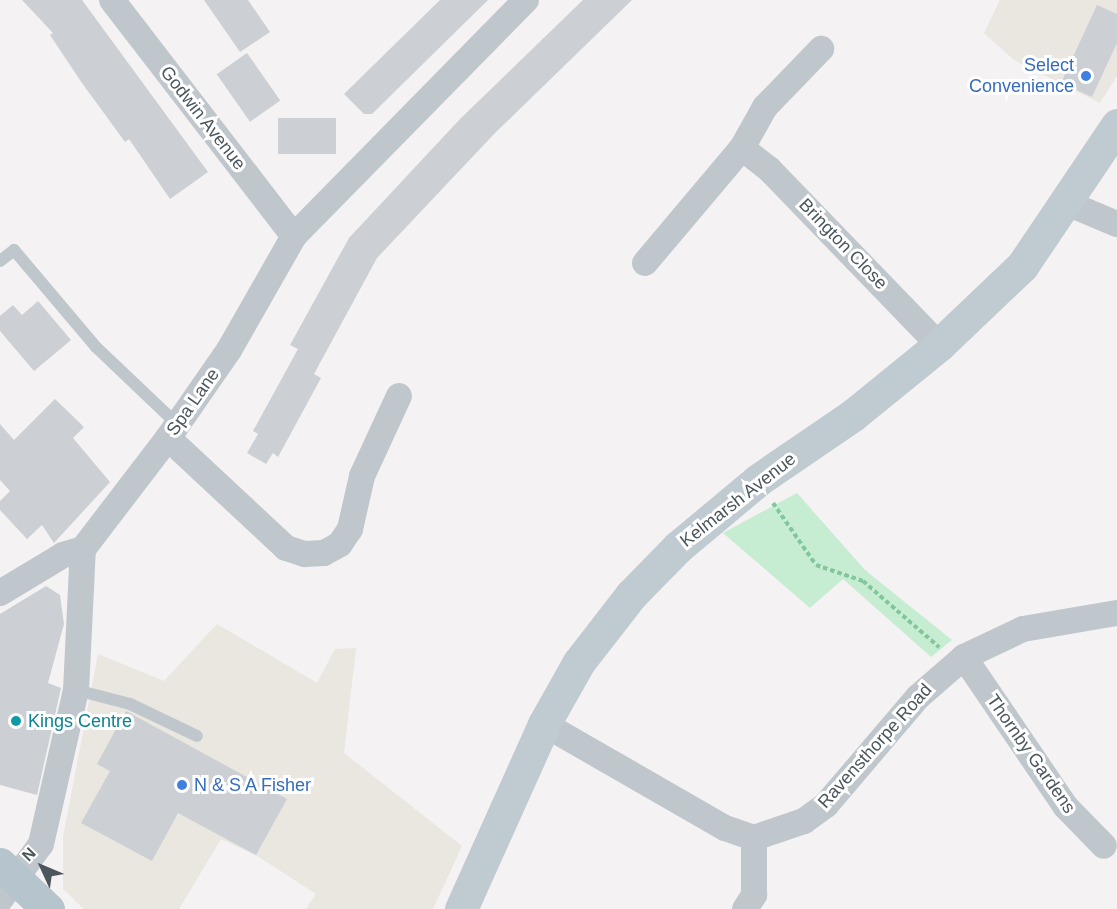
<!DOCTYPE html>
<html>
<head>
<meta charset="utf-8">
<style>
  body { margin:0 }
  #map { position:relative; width:1117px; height:909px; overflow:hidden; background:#f4f2f2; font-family:Helvetica,sans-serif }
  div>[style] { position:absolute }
  .commercial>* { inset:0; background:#eae6e0 }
  .green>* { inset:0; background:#c6ecd1 }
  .building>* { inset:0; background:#cccfd3; transform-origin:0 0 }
  .path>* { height:4px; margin-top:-2px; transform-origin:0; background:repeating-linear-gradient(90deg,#82c69e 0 4.5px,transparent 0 7.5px) }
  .lane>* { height:12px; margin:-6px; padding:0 6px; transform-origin:6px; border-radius:6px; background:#bfc7cd }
  .street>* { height:26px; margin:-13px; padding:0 13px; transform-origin:13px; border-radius:13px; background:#bfc7cd }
  .secondary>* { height:33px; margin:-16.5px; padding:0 16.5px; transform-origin:16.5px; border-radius:16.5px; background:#c0cad1 }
  .primary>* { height:33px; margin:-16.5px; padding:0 16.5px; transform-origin:16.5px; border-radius:16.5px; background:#b5c4cd }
  .dots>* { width:16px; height:16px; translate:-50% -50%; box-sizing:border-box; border:3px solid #fff; border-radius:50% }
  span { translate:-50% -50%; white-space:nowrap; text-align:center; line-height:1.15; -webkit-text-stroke:6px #fff; paint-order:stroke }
  .shop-label { font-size:18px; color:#366cbe }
  .right { translate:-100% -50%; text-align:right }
  .left { translate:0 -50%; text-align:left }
  .street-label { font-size:18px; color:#4c575d }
  .culture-label { font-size:18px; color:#0d838f }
  .north { position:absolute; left:12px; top:837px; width:60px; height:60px; -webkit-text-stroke:4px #fff; paint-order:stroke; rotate:314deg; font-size:16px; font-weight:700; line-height:24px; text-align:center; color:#4c575d }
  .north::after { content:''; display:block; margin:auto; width:21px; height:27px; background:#4c575d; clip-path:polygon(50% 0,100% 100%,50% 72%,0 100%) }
</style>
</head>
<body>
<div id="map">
  <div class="commercial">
    <i style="clip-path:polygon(1000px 0,1117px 0,1117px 76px,1100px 103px,1014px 60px,984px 33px)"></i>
    <i style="clip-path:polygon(217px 624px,317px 683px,335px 649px,356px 648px,344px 753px,462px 846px,433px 909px,306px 909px,316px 894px,259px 857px,221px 839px,179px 909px,84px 909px,63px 889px,63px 837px,98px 654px,164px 681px)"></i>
  </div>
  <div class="green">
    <i style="clip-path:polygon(797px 493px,865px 570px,952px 640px,931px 657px,843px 579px,810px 608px,723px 533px)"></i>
  </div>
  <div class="building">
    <i style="clip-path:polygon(22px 0,82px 0,208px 172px,170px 199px,129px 139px,125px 142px,82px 83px,50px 35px,53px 33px)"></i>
    <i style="clip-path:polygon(204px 0,248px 0,270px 32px,240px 52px)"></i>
    <i style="clip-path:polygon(440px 0,488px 0,372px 114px,364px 114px,344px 94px)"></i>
    <i style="clip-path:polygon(583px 0,632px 0,495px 133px,377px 258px,314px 374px,321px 378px,278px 457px,273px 453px,266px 464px,247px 453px,258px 434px,253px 431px,298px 349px,290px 345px,349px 238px,460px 119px)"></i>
    <i style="clip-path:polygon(1097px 5px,1117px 14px,1117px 43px,1092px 97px,1061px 83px)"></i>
    <i style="left:247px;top:53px;width:58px;height:37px;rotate:55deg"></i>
    <i style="left:336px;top:118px;width:36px;height:58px;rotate:90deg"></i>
    <i style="clip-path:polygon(38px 301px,71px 340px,34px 371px,0 331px,0 316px,13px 305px,22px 315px)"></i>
    <i style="clip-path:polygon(55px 399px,84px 427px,73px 438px,110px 482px,54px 543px,42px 525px,27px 539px,0 510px,0 501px,10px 491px,0 480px,0 424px,14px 440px)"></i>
    <i style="clip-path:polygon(46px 586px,60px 595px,64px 624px,48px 683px,61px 688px,37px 795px,0 785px,0 614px)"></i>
    <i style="clip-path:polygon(126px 711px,287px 799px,256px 855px,178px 813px,152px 861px,81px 823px,110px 771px,97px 764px)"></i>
  </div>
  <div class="path">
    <i style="left:773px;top:503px;width:75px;rotate:55.3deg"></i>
    <i style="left:816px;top:565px;width:50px;rotate:18.8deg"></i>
    <i style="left:863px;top:581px;width:101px;rotate:41deg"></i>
  </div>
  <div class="lane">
    <i style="left:0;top:261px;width:18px;rotate:-38deg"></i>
    <i style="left:14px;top:250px;width:127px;rotate:49.8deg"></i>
    <i style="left:96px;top:347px;width:113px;rotate:43.6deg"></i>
    <i style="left:76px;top:690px;width:56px;rotate:14.5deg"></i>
    <i style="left:130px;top:704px;width:74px;rotate:25.5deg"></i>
  </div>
  <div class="street">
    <i style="left:112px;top:0;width:298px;rotate:52.4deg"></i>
    <i style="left:742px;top:148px;width:34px;rotate:38deg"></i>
    <i style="left:769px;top:169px;width:245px;rotate:46deg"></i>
    <i style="left:1067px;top:203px;width:54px;rotate:22.8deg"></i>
    <i style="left:645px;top:263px;width:150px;rotate:-49.9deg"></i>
    <i style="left:742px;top:148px;width:47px;rotate:-60.7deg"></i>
    <i style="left:765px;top:107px;width:81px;rotate:-46deg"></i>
    <i style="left:168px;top:438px;width:161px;rotate:43deg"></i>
    <i style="left:286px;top:548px;width:20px;rotate:18deg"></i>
    <i style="left:305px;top:554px;width:19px;rotate:-3deg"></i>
    <i style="left:324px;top:553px;width:18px;rotate:-29deg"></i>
    <i style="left:340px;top:544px;width:18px;rotate:-56deg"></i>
    <i style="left:350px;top:529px;width:54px;rotate:-77.2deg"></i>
    <i style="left:362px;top:476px;width:88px;rotate:-65.2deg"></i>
    <i style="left:0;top:593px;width:74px;rotate:-31.1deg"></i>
    <i style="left:63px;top:555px;width:21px;rotate:-17deg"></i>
    <i style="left:964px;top:657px;width:181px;rotate:55.8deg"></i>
    <i style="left:1066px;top:807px;width:54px;rotate:45.7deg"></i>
    <i style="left:544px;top:724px;width:209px;rotate:29.9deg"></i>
    <i style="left:725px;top:828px;width:31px;rotate:19deg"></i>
    <i style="left:754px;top:838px;width:53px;rotate:-18.8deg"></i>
    <i style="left:804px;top:821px;width:27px;rotate:-36deg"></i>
    <i style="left:826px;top:805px;width:142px;rotate:-49.6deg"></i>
    <i style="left:918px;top:697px;width:61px;rotate:-41deg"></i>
    <i style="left:964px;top:657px;width:65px;rotate:-25.4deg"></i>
    <i style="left:1023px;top:629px;width:95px;rotate:-9.7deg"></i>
    <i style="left:0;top:900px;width:69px;rotate:-53.8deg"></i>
    <i style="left:41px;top:844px;width:158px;rotate:-77.2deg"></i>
    <i style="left:76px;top:690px;width:141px;rotate:-87.2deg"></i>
    <i style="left:83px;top:549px;width:140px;rotate:-52.6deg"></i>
    <i style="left:168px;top:438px;width:107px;rotate:-55.3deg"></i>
    <i style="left:229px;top:350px;width:131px;rotate:-60.3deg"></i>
    <i style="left:294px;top:236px;width:331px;rotate:-45.5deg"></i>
    <i style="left:745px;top:909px;width:17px;rotate:-57deg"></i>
    <i style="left:754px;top:895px;width:57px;rotate:-90deg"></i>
  </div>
  <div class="secondary">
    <i style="left:461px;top:909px;width:203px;rotate:-65.8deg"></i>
    <i style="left:544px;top:724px;width:71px;rotate:-60.6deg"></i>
    <i style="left:579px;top:662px;width:85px;rotate:-52.2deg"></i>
    <i style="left:631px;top:595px;width:67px;rotate:-45.6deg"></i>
    <i style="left:678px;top:547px;width:104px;rotate:-39.9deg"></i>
    <i style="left:758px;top:480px;width:115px;rotate:-34.4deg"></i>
    <i style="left:853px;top:415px;width:111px;rotate:-39.1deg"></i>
    <i style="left:939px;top:345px;width:115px;rotate:-43.6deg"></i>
    <i style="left:1022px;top:266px;width:170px;rotate:-56deg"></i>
  </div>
  <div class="primary">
    <i style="left:0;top:864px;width:66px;rotate:43.2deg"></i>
  </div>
  <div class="dots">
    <i style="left:1086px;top:76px;background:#3f7fe0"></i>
    <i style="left:16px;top:721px;background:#0f9aa8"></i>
    <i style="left:182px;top:785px;background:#3f7fe0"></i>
  </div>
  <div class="shop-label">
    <span class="right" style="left:1074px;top:76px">Select<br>Convenience</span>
    <span class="left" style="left:194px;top:785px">N &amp; S A Fisher</span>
  </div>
  <div class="street-label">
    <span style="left:203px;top:118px;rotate:52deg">Godwin Avenue</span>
    <span style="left:843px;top:244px;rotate:46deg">Brington Close</span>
    <span style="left:193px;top:402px;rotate:-55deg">Spa Lane</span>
    <span style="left:738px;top:500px;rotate:-38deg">Kelmarsh Avenue</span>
    <span style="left:875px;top:746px;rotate:-48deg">Ravensthorpe Road</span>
    <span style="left:1031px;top:754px;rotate:55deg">Thornby Gardens</span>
  </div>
  <div class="culture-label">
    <span class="left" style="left:28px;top:721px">Kings Centre</span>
  </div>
  <div class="north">N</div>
</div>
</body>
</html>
